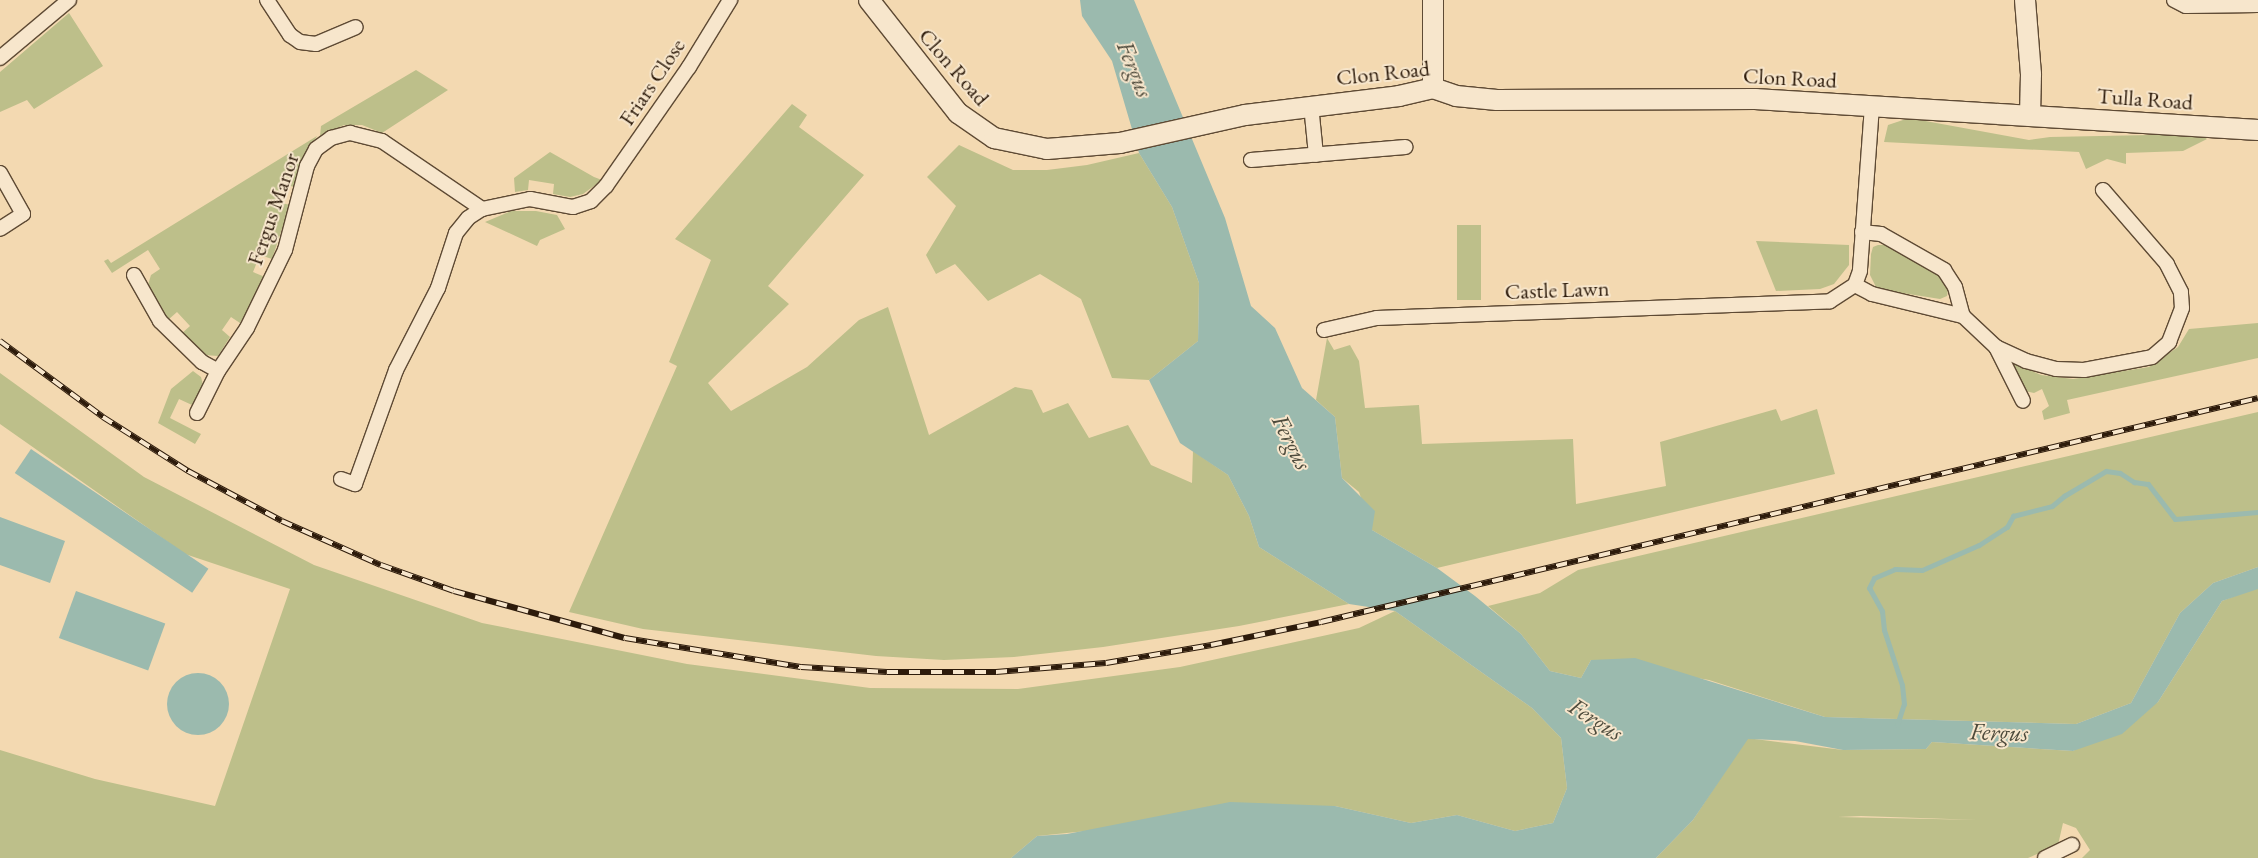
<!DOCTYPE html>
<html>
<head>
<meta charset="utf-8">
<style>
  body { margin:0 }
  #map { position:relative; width:2258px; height:858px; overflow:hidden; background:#f3d9b1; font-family:"EB Garamond",serif }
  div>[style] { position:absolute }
  .green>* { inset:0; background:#bdbf8a; transform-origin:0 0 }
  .water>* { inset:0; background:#9bbaae; transform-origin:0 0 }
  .round { border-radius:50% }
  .stream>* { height:5px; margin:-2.5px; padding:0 2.5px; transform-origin:2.5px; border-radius:2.5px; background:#9bbaae }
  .roads { filter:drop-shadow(1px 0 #5e4a34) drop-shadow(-1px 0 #5e4a34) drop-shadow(0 1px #5e4a34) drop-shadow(0 -1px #5e4a34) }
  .street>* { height:14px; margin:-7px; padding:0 7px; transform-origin:7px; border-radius:7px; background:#f7e6cc }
  .secondary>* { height:20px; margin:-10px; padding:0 10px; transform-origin:10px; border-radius:10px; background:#f7e6cc }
  .rail>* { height:5.5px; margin-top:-2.75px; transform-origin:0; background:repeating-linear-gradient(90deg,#f7e6cc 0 11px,#2d1b0b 0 22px); box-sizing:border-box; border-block:1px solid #2d1b0b }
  span { translate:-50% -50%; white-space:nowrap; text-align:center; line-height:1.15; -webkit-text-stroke:4px #f7e6cc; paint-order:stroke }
  .street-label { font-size:22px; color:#2d1b0b }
  .water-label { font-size:24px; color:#4e4b3c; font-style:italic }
</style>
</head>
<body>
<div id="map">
  <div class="green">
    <i style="clip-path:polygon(69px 13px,103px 66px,34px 109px,27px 100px,0 112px,0 72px)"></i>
    <i style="clip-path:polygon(416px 70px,448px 90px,382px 133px,362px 125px,344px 125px,320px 136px,321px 126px)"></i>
    <i style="clip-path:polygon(792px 104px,807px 115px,799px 127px,864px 175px,768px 286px,789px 304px,708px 383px,731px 411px,807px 367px,859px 320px,888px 307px,929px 435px,1015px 387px,1032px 390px,1043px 413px,1068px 403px,1089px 438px,1128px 425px,1151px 465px,1192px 483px,1193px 451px,1228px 475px,1249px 516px,1259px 547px,1349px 604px,1239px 626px,1103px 647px,1014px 657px,944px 660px,876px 656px,643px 629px,569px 612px,677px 366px,669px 362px,711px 260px,675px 239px)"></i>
    <i style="clip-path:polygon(1909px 118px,2029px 140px,2050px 137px,2200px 134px,2207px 139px,2183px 151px,2126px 153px,2126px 164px,2107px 159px,2086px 169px,2079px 152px,1884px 142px,1888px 125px)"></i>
    <i style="clip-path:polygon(317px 136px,302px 161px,294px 187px,283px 184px,278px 202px,290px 205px,272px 259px,260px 255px,253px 272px,265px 277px,261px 289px,240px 323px,231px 317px,222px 330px,230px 337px,218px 356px,204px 355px,181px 334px,190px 326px,177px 312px,168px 320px,162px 314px,147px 288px,151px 275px,160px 269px,148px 250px,112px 273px,104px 261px,108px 259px,111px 263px)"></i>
    <i style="clip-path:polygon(959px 145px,1013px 170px,1047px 170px,1087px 165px,1139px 153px,1172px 207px,1199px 283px,1198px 341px,1149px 380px,1112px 378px,1081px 299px,1040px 274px,988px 301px,955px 264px,936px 274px,926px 255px,956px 206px,927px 177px)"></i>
    <i style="clip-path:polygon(550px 152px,594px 177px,602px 180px,583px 194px,570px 197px,553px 194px,554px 184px,529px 180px,528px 190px,515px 192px,514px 178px)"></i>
    <i style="clip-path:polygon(511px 211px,536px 211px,557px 215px,565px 229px,540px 240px,537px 246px,485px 222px)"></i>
    <i style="left:1457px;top:225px;width:24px;height:75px"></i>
    <i style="clip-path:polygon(1756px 241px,1849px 245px,1849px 265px,1834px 284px,1820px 289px,1776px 291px)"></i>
    <i style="clip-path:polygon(1878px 245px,1889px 245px,1936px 271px,1948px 290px,1947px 296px,1940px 299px,1877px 289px,1870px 275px,1871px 254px,1873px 247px)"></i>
    <i style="clip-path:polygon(2258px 323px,2258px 358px,2067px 400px,2070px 413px,2044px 420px,2042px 411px,2049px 406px,2042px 389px,2034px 393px,2025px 391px,2012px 362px,2041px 375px,2073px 379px,2149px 367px,2178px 347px,2189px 329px)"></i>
    <i style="clip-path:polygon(1327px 338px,1334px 350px,1350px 345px,1359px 361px,1365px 408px,1419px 405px,1422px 444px,1573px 439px,1576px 504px,1666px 486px,1660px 442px,1776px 409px,1781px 421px,1817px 409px,1835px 474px,1437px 568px,1372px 530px,1359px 492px,1342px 478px,1335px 417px,1316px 400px)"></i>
    <i style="clip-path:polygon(193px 371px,201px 377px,203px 385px,192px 405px,179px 399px,170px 418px,201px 434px,195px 444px,158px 423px,171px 389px)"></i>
    <i style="clip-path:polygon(0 373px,144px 477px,314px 565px,482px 623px,687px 664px,870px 688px,1018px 689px,1180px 667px,1359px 628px,1395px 611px,1532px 708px,1561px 738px,1567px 788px,1553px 823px,1515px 831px,1457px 815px,1411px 823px,1335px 806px,1037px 836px,1011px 858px,0 858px,0 750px,95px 779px,215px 806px,290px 589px,185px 554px,0 424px)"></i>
    <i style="clip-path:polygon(2258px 412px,2258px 567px,2213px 583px,2180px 613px,2131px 703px,2076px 724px,1825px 717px,1709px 680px,1591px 660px,1581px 678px,1550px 671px,1521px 634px,1488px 606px,1540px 593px,1578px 570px)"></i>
    <i style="clip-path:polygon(evenodd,2253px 589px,2258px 589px,2258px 858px,2082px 858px,2090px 850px,2076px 828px,2063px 823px,2058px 845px,2028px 858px,1656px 858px,1693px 820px,1747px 738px,1843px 750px,1926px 749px,1932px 742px,2073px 751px,2158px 702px,2222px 601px,2253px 589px,1861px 816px,1979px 820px,1980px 820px,1838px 817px,1861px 816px)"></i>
  </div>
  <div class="water">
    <i style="clip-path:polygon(1080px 0,1134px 0,1225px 218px,1251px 306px,1275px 328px,1302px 388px,1335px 417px,1342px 478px,1375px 511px,1372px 530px,1437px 568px,1475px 596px,1521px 634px,1550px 671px,1581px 678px,1591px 660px,1635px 658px,1825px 717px,2076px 724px,2131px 703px,2180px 613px,2213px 583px,2258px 567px,2258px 589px,2222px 601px,2158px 702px,2122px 734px,2073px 751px,1932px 742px,1926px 749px,1843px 750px,1795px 741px,1748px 739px,1693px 820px,1656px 858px,1011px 858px,1037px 836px,1067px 834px,1230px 802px,1335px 806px,1411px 823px,1457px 815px,1515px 831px,1553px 823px,1567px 788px,1561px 738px,1532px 708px,1395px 611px,1349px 604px,1259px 547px,1249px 516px,1228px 475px,1180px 443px,1149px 380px,1198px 341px,1199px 283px,1172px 207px,1139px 153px,1112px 61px,1082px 16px)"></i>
    <i style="left:31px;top:449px;width:214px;height:29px;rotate:34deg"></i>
    <i style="clip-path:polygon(0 517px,65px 541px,50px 583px,0 565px)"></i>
    <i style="left:76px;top:591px;width:95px;height:50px;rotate:20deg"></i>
    <i class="round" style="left:167px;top:673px;width:62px;height:62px"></i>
  </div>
  <div class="stream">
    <i style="left:1897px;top:725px;width:22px;rotate:-72deg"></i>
    <i style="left:1904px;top:704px;width:19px;rotate:-96deg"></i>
    <i style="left:1902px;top:685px;width:58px;rotate:-108.1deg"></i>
    <i style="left:1884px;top:630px;width:19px;rotate:-96deg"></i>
    <i style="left:1882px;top:611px;width:26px;rotate:-119deg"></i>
    <i style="left:1869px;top:588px;width:11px;rotate:-63deg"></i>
    <i style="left:1874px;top:578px;width:23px;rotate:-23deg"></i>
    <i style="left:1895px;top:569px;width:27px;rotate:2deg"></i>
    <i style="left:1922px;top:570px;width:62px;rotate:-23.7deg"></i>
    <i style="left:1979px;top:545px;width:33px;rotate:-33deg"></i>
    <i style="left:2007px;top:527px;width:13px;rotate:-61deg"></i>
    <i style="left:2013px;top:516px;width:40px;rotate:-14.4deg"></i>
    <i style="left:2052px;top:506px;width:16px;rotate:-40deg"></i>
    <i style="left:2064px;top:496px;width:49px;rotate:-30.8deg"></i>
    <i style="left:2106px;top:471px;width:14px;rotate:8deg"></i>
    <i style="left:2120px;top:473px;width:17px;rotate:33deg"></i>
    <i style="left:2134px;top:482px;width:14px;rotate:8deg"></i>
    <i style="left:2148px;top:484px;width:44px;rotate:52.4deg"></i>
    <i style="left:2175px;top:519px;width:83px;rotate:-4.8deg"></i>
  </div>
  <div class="roads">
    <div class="street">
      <i style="left:267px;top:0;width:42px;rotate:56.7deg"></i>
      <i style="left:290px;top:35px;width:12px;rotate:35deg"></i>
      <i style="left:300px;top:42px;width:16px;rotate:7deg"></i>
      <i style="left:316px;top:44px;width:43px;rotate:-23deg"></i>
      <i style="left:2174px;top:0;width:13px;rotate:27deg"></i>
      <i style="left:2186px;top:6px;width:72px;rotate:-0.8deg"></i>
      <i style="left:0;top:58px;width:90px;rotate:-40deg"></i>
      <i style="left:1311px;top:105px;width:50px;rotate:84.3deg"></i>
      <i style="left:1872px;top:106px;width:165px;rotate:94.2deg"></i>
      <i style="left:1860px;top:271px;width:15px;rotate:110deg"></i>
      <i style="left:1855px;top:285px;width:19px;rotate:28deg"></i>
      <i style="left:1872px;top:294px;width:94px;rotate:13.6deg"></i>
      <i style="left:1251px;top:160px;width:155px;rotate:-4.8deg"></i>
      <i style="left:0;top:173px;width:47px;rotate:60.7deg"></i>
      <i style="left:23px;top:214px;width:27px;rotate:147deg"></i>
      <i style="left:1862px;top:232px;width:19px;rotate:6deg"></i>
      <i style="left:1881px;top:234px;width:73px;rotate:29.7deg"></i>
      <i style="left:1944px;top:270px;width:20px;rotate:57deg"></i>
      <i style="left:1955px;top:287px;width:30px;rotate:75deg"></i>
      <i style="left:1963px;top:316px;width:45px;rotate:43.2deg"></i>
      <i style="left:1996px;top:347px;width:60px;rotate:63.4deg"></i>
      <i style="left:134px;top:275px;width:53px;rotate:60.5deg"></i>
      <i style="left:160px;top:321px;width:59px;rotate:44.3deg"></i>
      <i style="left:202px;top:362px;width:18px;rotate:29deg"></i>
      <i style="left:218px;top:371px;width:52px;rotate:-56deg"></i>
      <i style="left:247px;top:328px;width:87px;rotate:-64deg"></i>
      <i style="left:285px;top:250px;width:87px;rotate:-75.3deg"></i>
      <i style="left:307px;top:166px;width:19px;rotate:-62deg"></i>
      <i style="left:316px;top:149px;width:19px;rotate:-36deg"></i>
      <i style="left:331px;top:138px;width:20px;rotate:-15deg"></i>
      <i style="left:350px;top:133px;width:33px;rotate:14deg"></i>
      <i style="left:382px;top:141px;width:121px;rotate:34.2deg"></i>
      <i style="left:482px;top:209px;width:49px;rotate:-11.8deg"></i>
      <i style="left:530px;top:199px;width:44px;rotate:10.5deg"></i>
      <i style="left:573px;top:207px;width:19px;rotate:-18deg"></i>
      <i style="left:591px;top:201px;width:21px;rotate:-45deg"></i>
      <i style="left:606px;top:186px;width:145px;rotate:-55.1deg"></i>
      <i style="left:689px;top:67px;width:79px;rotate:-58.5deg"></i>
      <i style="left:1324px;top:330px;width:54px;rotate:-12.8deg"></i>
      <i style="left:1377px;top:318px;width:453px;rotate:-2.1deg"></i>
      <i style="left:1830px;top:301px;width:30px;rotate:-33deg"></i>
      <i style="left:1996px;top:347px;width:33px;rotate:25deg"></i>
      <i style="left:2026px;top:361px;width:31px;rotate:15deg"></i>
      <i style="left:2056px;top:369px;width:28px;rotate:2deg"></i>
      <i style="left:2084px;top:370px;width:69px;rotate:-10.8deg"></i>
      <i style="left:2152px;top:357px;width:23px;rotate:-41deg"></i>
      <i style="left:2169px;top:342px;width:36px;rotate:-69deg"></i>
      <i style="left:2182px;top:308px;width:16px;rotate:-94deg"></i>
      <i style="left:2181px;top:292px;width:31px;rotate:-117deg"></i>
      <i style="left:2167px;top:264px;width:98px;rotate:-130.9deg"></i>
      <i style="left:197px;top:413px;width:47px;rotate:-63.4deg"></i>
      <i style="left:341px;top:479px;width:15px;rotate:20deg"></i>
      <i style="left:355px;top:484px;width:121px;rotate:-70.2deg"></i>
      <i style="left:396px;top:370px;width:92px;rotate:-62.9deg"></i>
      <i style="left:438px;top:288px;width:58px;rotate:-71.9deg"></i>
      <i style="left:456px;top:233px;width:19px;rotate:-51deg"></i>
      <i style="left:468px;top:218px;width:17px;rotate:-33deg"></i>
      <i style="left:2045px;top:858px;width:30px;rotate:-26deg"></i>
    </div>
    <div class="secondary">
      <i style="left:869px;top:0;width:144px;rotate:51.8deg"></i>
      <i style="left:958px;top:113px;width:44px;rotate:34.8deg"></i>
      <i style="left:994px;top:138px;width:54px;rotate:11.7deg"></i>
      <i style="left:1047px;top:149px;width:73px;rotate:-4.7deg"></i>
      <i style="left:1120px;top:143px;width:128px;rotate:-12.6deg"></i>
      <i style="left:1245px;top:115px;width:155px;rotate:-7deg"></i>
      <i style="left:1399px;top:96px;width:35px;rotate:-13deg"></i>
      <i style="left:1433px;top:88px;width:24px;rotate:19deg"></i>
      <i style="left:1456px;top:96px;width:41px;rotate:5.6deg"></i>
      <i style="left:1497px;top:100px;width:258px;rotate:-0.2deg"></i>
      <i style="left:1755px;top:99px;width:504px;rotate:3.53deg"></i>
      <i style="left:2025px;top:0;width:74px;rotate:85.4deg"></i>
      <i style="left:2031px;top:74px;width:42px;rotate:91.4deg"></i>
      <i style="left:1433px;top:88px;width:88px;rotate:-90deg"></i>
    </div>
  </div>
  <div class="rail">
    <i style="left:0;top:341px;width:128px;rotate:36.4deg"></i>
    <i style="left:103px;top:417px;width:101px;rotate:32.4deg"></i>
    <i style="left:188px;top:471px;width:106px;rotate:28deg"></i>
    <i style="left:282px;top:521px;width:108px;rotate:24deg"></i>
    <i style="left:381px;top:565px;width:77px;rotate:19.6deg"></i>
    <i style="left:454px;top:591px;width:177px;rotate:15.4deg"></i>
    <i style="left:625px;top:638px;width:178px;rotate:9.4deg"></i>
    <i style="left:801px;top:667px;width:86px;rotate:3.3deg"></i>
    <i style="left:887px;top:672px;width:109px"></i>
    <i style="left:996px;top:672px;width:110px;rotate:-4.7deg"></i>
    <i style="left:1106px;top:663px;width:107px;rotate:-9.7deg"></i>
    <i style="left:1211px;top:645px;width:112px;rotate:-11.8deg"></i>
    <i style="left:1321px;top:622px;width:963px;rotate:-13.44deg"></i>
  </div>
  <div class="street-label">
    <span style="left:954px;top:67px;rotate:49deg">Clon Road</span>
    <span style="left:1383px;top:73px;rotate:-6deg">Clon Road</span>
    <span style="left:1790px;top:78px;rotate:3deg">Clon Road</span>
    <span style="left:652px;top:82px;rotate:-56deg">Friars Close</span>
    <span style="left:2145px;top:99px;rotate:4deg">Tulla Road</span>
    <span style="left:273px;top:209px;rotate:-71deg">Fergus Manor</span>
    <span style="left:1557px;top:290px;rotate:-2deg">Castle Lawn</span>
  </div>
  <div class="water-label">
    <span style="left:1135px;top:69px;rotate:68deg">Fergus</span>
    <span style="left:1292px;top:442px;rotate:63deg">Fergus</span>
    <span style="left:1596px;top:719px;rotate:32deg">Fergus</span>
    <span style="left:1999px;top:732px;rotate:2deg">Fergus</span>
  </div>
</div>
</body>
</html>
